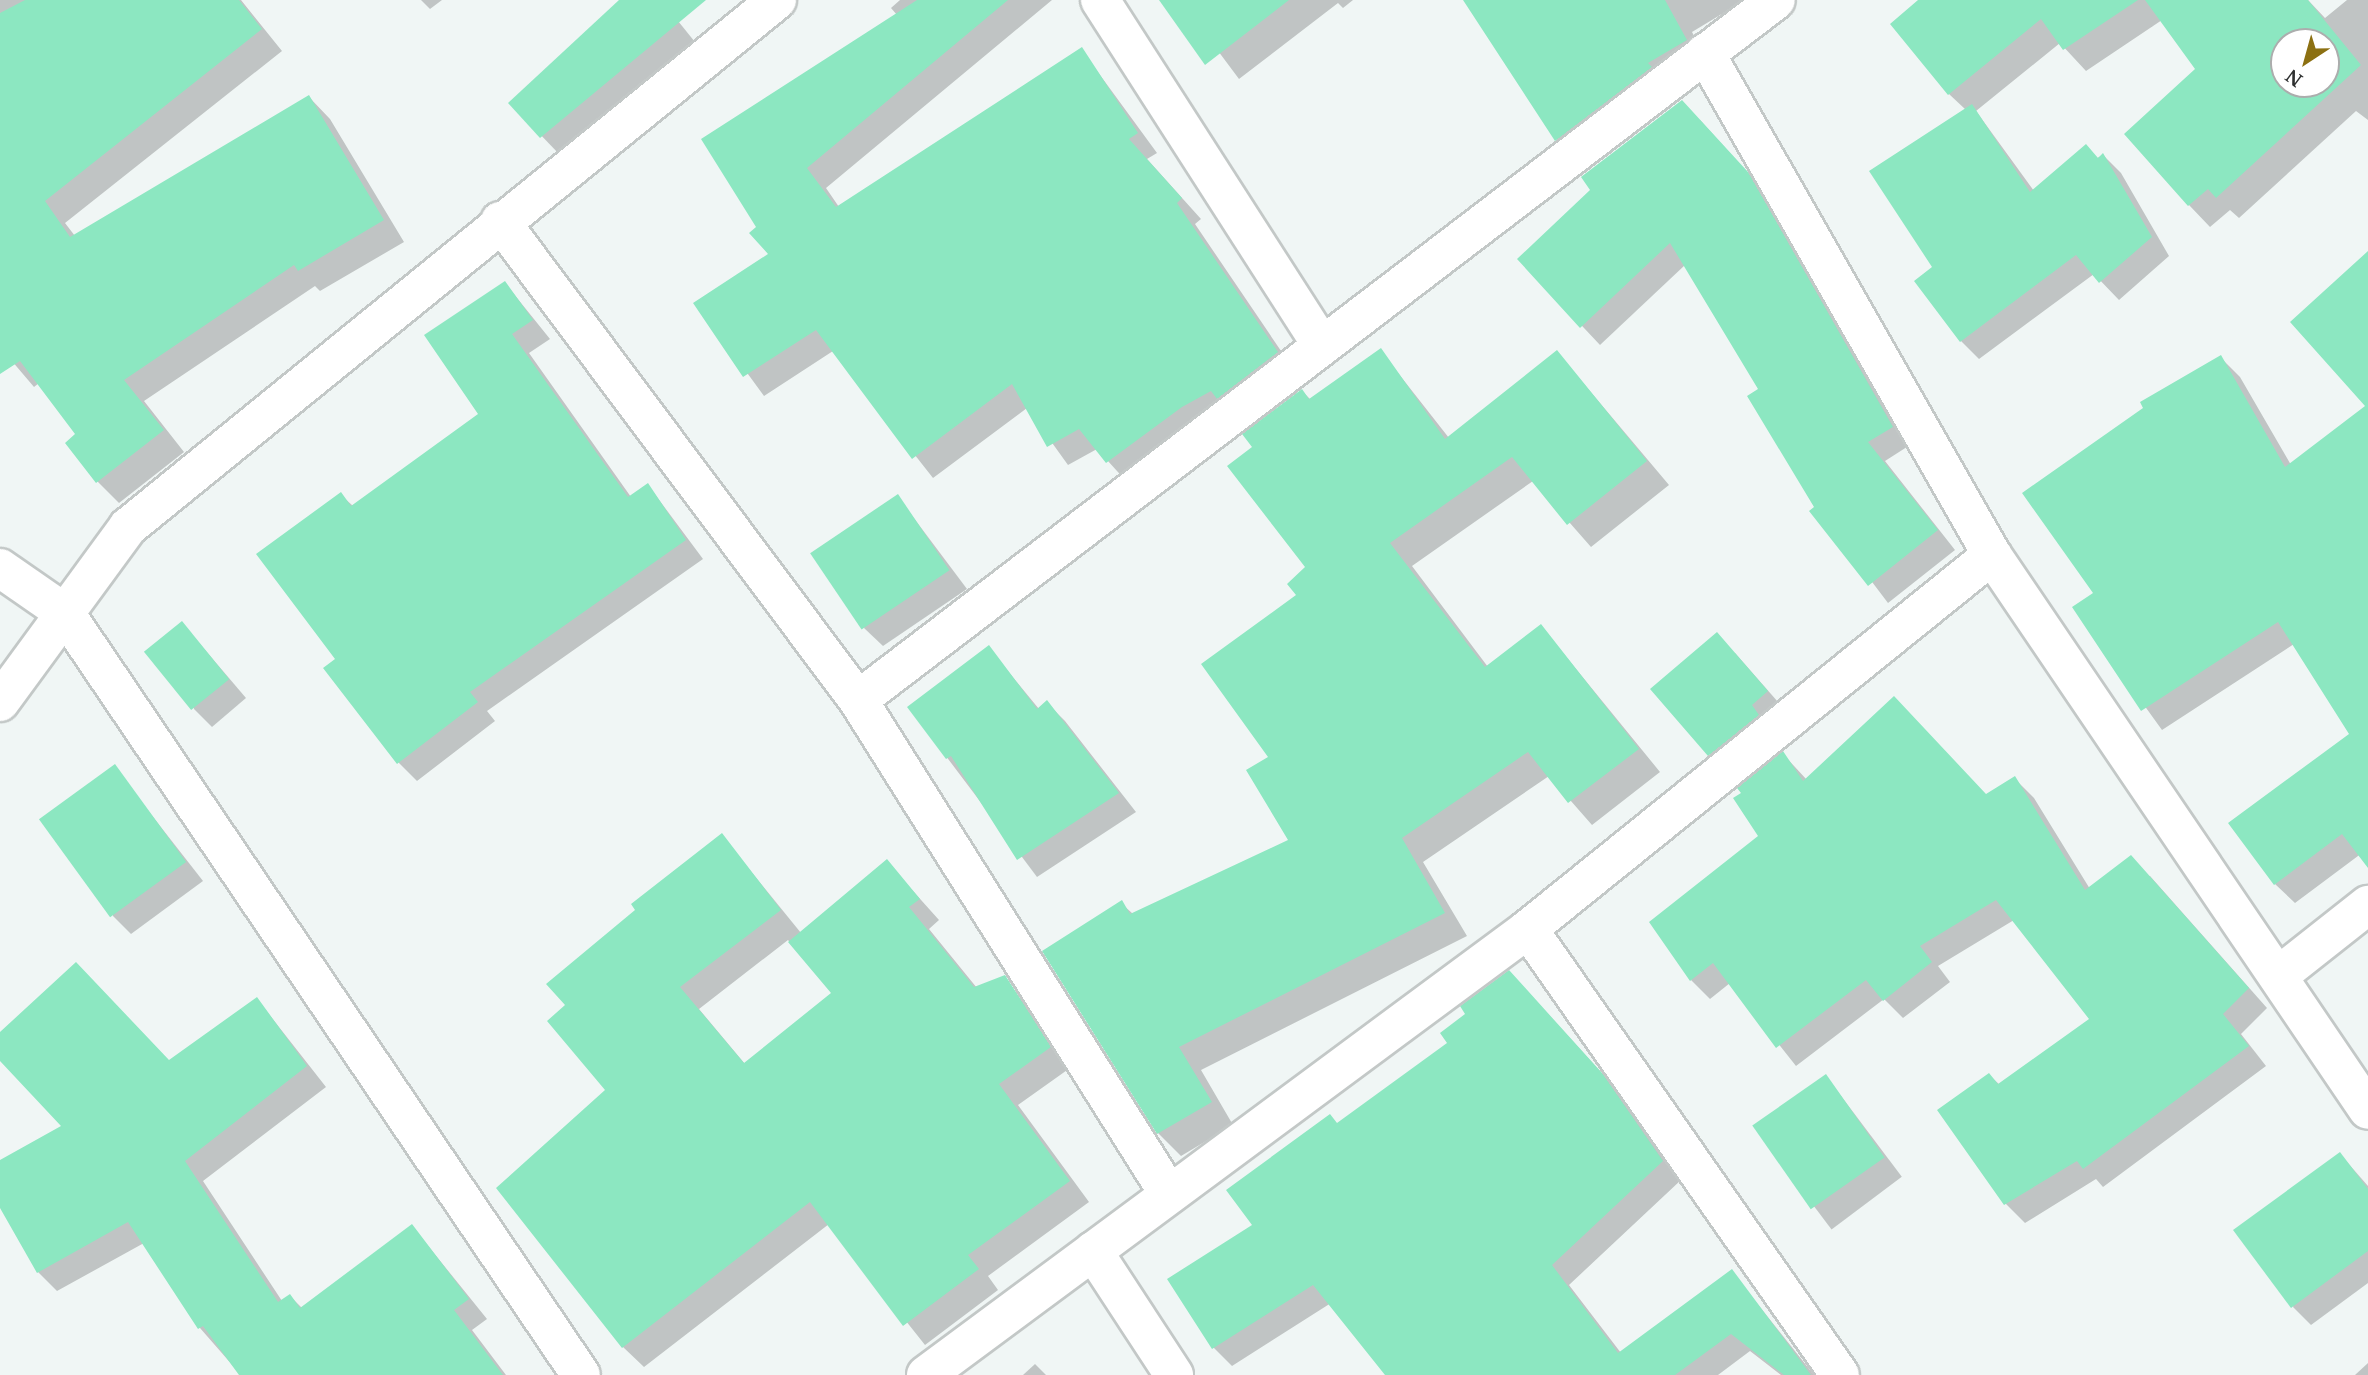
<!DOCTYPE html>
<html>
<head>
<meta charset="utf-8">
<style>
  body { margin:0 }
  #map { position:relative; width:2368px; height:1375px; overflow:hidden; background:#f0f6f5; font-family:"Noto Serif",serif }
  div>[style] { position:absolute }
  .shadow>* { inset:0; background:#0003; transform-origin:0 0 }
  .building>* { inset:0; background:#8ce7c1; transform-origin:0 0 }
  .roads { filter:drop-shadow(2px 0 #c3c8c7) drop-shadow(-2px 0 #c3c8c7) drop-shadow(0 2px #c3c8c7) drop-shadow(0 -2px #c3c8c7) }
  .minor>* { height:38px; margin:-19px; padding:0 19px; transform-origin:19px; border-radius:19px; background:#fff }
  span { translate:-50% -50%; white-space:nowrap; text-align:center; line-height:1.15; -webkit-text-stroke:5px #fff; paint-order:stroke }
  .north { position:absolute; left:2270px; top:28px; width:70px; height:70px; box-sizing:border-box; background:#fff; border:2px solid #acadad; border-radius:50%; rotate:216deg; font-size:19px; font-weight:700; line-height:28px; text-align:center; color:#2f3131 }
  .north::after { content:''; display:block; margin:auto; width:24px; height:32px; background:#8c7012; clip-path:polygon(50% 0,100% 100%,50% 72%,0 100%) }
</style>
</head>
<body>
<div id="map">
  <div class="shadow">
    <i style="clip-path:polygon(0 0,241px 0,282px 51px,65px 223px,75px 236px,309px 97px,330px 119px,404px 242px,320px 291px,315px 286px,144px 401px,184px 452px,119px 503px,97px 481px,78px 435px,39px 383px,34px 387px,0 347px)"></i>
    <i style="clip-path:polygon(421px 0,442px 0,430px 9px)"></i>
    <i style="clip-path:polygon(622px 0,661px 0,695px 42px,560px 155px,510px 103px)"></i>
    <i style="clip-path:polygon(900px 0,1052px 0,826px 188px,839px 207px,1081px 49px,1157px 153px,1147px 159px,1201px 219px,1195px 224px,1296px 373px,1127px 482px,1097px 449px,1068px 465px,1027px 408px,933px 478px,833px 351px,764px 396px,696px 303px,770px 255px,759px 227px,897px 15px,891px 8px)"></i>
    <i style="clip-path:polygon(1180px 0,1353px 0,1343px 8px,1338px 3px,1239px 79px)"></i>
    <i style="clip-path:polygon(1466px 0,1745px 0,1692px 32px,1709px 64px,1579px 162px,1557px 140px)"></i>
    <i style="clip-path:polygon(evenodd,1921px 0,2308px 0,2325px 18px,2347px 0,2368px 0,2368px 120px,2356px 111px,2239px 218px,2230px 210px,2210px 227px,2189px 205px,2198px 69px,2162px 20px,2086px 71px,2060px 43px,1976px 111px,2034px 191px,2103px 155px,2121px 173px,2169px 256px,2119px 300px,2094px 274px,1979px 359px,1961px 341px,1935px 267px,1966px 110px,1949px 94px,1921px 0,2284px 42px,2326px 42px,2326px 84px,2284px 84px,2284px 42px)"></i>
    <i style="clip-path:polygon(1700px 120px,1766px 193px,1910px 445px,1885px 461px,1955px 550px,1888px 603px,1816px 508px,1760px 390px,1685px 265px,1600px 345px,1519px 259px)"></i>
    <i style="clip-path:polygon(2368px 254px,2368px 859px,2362px 853px,2295px 903px,2275px 884px,2350px 734px,2294px 644px,2162px 730px,2074px 608px,2096px 594px,2220px 357px,2240px 377px,2291px 465px,2367px 406px)"></i>
    <i style="clip-path:polygon(505px 283px,550px 339px,529px 353px,631px 497px,648px 485px,703px 559px,487px 711px,495px 721px,417px 781px,399px 763px,337px 660px,340px 494px,353px 506px,481px 415px)"></i>
    <i style="clip-path:polygon(1380px 350px,1449px 438px,1557px 352px,1669px 485px,1591px 547px,1533px 481px,1412px 566px,1488px 667px,1541px 626px,1660px 772px,1592px 825px,1549px 776px,1423px 862px,1467px 936px,1201px 1070px,1233px 1125px,1181px 1156px,1158px 1133px,1121px 903px,1133px 914px,1290px 841px,1271px 758px,1307px 568px,1254px 447px,1302px 391px,1311px 400px)"></i>
    <i style="clip-path:polygon(898px 497px,967px 589px,883px 646px,864px 628px)"></i>
    <i style="clip-path:polygon(182px 623px,246px 698px,212px 727px,194px 709px)"></i>
    <i style="clip-path:polygon(989px 648px,1039px 709px,1047px 703px,1065px 721px,1136px 812px,1037px 877px,909px 707px)"></i>
    <i style="clip-path:polygon(1735px 653px,1785px 710px,1728px 773px,1710px 754px)"></i>
    <i style="clip-path:polygon(1783px 754px,1807px 780px,1987px 796px,2015px 779px,2034px 798px,2090px 889px,2150px 876px,2267px 1008px,2241px 1034px,2266px 1066px,2103px 1187px,2096px 1179px,2025px 1223px,2006px 1204px,1989px 1075px,2000px 1085px,2091px 1020px,2014px 920px,1938px 966px,1950px 982px,1903px 1018px,1884px 999px,1796px 1066px,1730px 983px,1710px 999px,1691px 980px,1760px 836px)"></i>
    <i style="clip-path:polygon(114px 767px,203px 881px,131px 934px,113px 916px)"></i>
    <i style="clip-path:polygon(evenodd,722px 836px,801px 933px,887px 862px,939px 920px,929px 929px,977px 988px,1005px 977px,1070px 1068px,1018px 1105px,1089px 1202px,988px 1276px,998px 1290px,925px 1345px,829px 1224px,644px 1367px,623px 1347px,607px 1090px,567px 1006px,722px 836px,788px 940px,833px 993px,745px 1064px,699px 1009px,788px 940px)"></i>
    <i style="clip-path:polygon(1527px 991px,1620px 1093px,1681px 1180px,1569px 1285px,1621px 1353px,1732px 1272px,1814px 1375px,1781px 1375px,1750px 1351px,1718px 1375px,1387px 1375px,1331px 1303px,1232px 1366px,1214px 1348px,1170px 1279px,1255px 1225px,1338px 1125px)"></i>
    <i style="clip-path:polygon(257px 999px,326px 1087px,203px 1181px,282px 1301px,290px 1296px,302px 1308px,412px 1226px,487px 1319px,472px 1330px,506px 1375px,241px 1375px,200px 1328px,144px 1243px,57px 1291px,38px 1272px,0 1204px,0 1162px,63px 1127px,0 1058px,0 1034px,169px 1062px)"></i>
    <i style="left:1826px;top:1076px;width:126px;height:88px;rotate:53deg"></i>
    <i style="clip-path:polygon(2340px 1154px,2368px 1186px,2368px 1283px,2311px 1325px,2293px 1307px)"></i>
    <i style="clip-path:polygon(2368px 1363px,2368px 1375px,2355px 1375px)"></i>
    <i style="clip-path:polygon(1035px 1364px,1046px 1375px,1023px 1375px)"></i>
  </div>
  <div class="building">
    <i style="clip-path:polygon(25px 0,239px 0,262px 29px,45px 201px,70px 237px,309px 95px,384px 220px,298px 271px,294px 265px,124px 380px,164px 430px,96px 483px,65px 443px,75px 434px,20px 361px,0 374px,0 13px)"></i>
    <i style="clip-path:polygon(619px 0,706px 0,540px 138px,508px 103px)"></i>
    <i style="clip-path:polygon(917px 0,1008px 0,807px 168px,836px 207px,1082px 47px,1138px 133px,1129px 139px,1182px 198px,1177px 203px,1278px 352px,1217px 399px,1211px 391px,1182px 407px,1106px 463px,1079px 429px,1047px 447px,1012px 384px,912px 459px,816px 330px,743px 377px,693px 303px,768px 254px,749px 233px,756px 227px,701px 139px)"></i>
    <i style="clip-path:polygon(1159px 0,1289px 0,1205px 65px)"></i>
    <i style="clip-path:polygon(1463px 0,1665px 0,1687px 40px,1648px 63px,1652px 67px,1555px 141px)"></i>
    <i style="clip-path:polygon(1918px 0,2138px 0,2063px 50px,2041px 19px,1948px 95px,1890px 24px)"></i>
    <i style="clip-path:polygon(evenodd,2145px 0,2308px 0,2361px 65px,2216px 198px,2208px 189px,2188px 206px,2124px 134px,2195px 69px,2145px 0,2284px 42px,2326px 42px,2326px 84px,2284px 84px,2284px 42px)"></i>
    <i style="clip-path:polygon(1682px 100px,1748px 172px,1893px 427px,1868px 442px,1938px 530px,1868px 586px,1809px 511px,1814px 507px,1747px 396px,1758px 389px,1670px 243px,1580px 328px,1517px 259px,1590px 190px,1581px 177px)"></i>
    <i style="clip-path:polygon(1972px 104px,2030px 192px,2086px 144px,2098px 158px,2103px 153px,2152px 237px,2099px 283px,2076px 255px,1960px 342px,1914px 281px,1932px 267px,1869px 171px)"></i>
    <i style="clip-path:polygon(2368px 251px,2368px 868px,2342px 834px,2274px 885px,2228px 823px,2349px 734px,2278px 622px,2141px 711px,2072px 607px,2093px 593px,2022px 493px,2143px 408px,2140px 402px,2221px 355px,2285px 467px,2365px 406px,2290px 322px)"></i>
    <i style="clip-path:polygon(505px 281px,533px 320px,512px 334px,628px 497px,648px 483px,686px 540px,470px 692px,478px 702px,397px 764px,323px 668px,335px 659px,256px 554px,341px 492px,351px 506px,478px 414px,424px 335px)"></i>
    <i style="clip-path:polygon(1381px 348px,1445px 439px,1557px 350px,1647px 461px,1567px 525px,1512px 457px,1390px 543px,1485px 667px,1541px 624px,1639px 749px,1568px 803px,1528px 752px,1402px 838px,1445px 913px,1179px 1047px,1212px 1102px,1157px 1134px,1042px 951px,1122px 900px,1130px 914px,1288px 840px,1246px 770px,1268px 757px,1201px 664px,1296px 595px,1287px 584px,1305px 567px,1227px 466px,1252px 447px,1242px 434px,1302px 389px,1309px 399px)"></i>
    <i style="left:898px;top:494px;width:92px;height:106px;rotate:56deg"></i>
    <i style="left:182px;top:621px;width:75px;height:49px;rotate:51deg"></i>
    <i style="clip-path:polygon(1717px 632px,1768px 691px,1752px 705px,1759px 715px,1708px 756px,1650px 689px)"></i>
    <i style="clip-path:polygon(989px 645px,1037px 709px,1047px 700px,1119px 793px,1017px 860px,951px 756px,946px 759px,907px 707px)"></i>
    <i style="clip-path:polygon(1894px 696px,1986px 794px,2015px 776px,2085px 890px,2131px 855px,2249px 988px,2223px 1014px,2249px 1046px,2083px 1169px,2077px 1161px,2004px 1205px,1937px 1110px,1989px 1073px,1998px 1084px,2089px 1019px,1996px 900px,1920px 946px,1932px 962px,1883px 1001px,1866px 980px,1776px 1048px,1713px 963px,1690px 981px,1649px 922px,1758px 836px,1733px 798px,1741px 793px,1737px 788px,1783px 751px,1803px 781px)"></i>
    <i style="left:115px;top:764px;width:121px;height:94px;rotate:54deg"></i>
    <i style="clip-path:polygon(722px 833px,781px 910px,680px 987px,744px 1063px,831px 993px,788px 942px,887px 859px,920px 899px,909px 907px,974px 987px,1005px 975px,1051px 1047px,999px 1084px,1070px 1181px,968px 1255px,979px 1269px,903px 1326px,810px 1202px,622px 1348px,496px 1188px,605px 1090px,547px 1021px,565px 1005px,546px 984px,635px 910px,631px 904px)"></i>
    <i style="clip-path:polygon(76px 962px,169px 1060px,257px 997px,307px 1066px,185px 1161px,278px 1302px,290px 1294px,300px 1308px,412px 1224px,469px 1299px,454px 1310px,503px 1375px,239px 1375px,203px 1326px,198px 1329px,128px 1222px,37px 1273px,0 1208px,0 1160px,61px 1126px,0 1061px,0 1032px)"></i>
    <i style="clip-path:polygon(1509px 970px,1602px 1073px,1663px 1161px,1552px 1265px,1618px 1353px,1732px 1269px,1811px 1375px,1784px 1375px,1731px 1334px,1675px 1375px,1385px 1375px,1313px 1285px,1212px 1349px,1167px 1279px,1252px 1225px,1226px 1190px,1330px 1114px,1337px 1123px,1447px 1043px,1440px 1033px,1465px 1014px,1460px 1006px)"></i>
    <i style="left:1826px;top:1074px;width:102px;height:90px;rotate:55deg"></i>
    <i style="clip-path:polygon(2340px 1152px,2368px 1189px,2368px 1251px,2291px 1308px,2233px 1230px)"></i>
  </div>
  <div class="roads">
    <div class="minor">
      <i style="left:1100px;top:0;width:411px;rotate:57.3deg"></i>
      <i style="left:1705px;top:53px;width:578px;rotate:60.24deg"></i>
      <i style="left:1992px;top:555px;width:670px;rotate:55.88deg"></i>
      <i style="left:500px;top:221px;width:598px;rotate:53.23deg"></i>
      <i style="left:858px;top:700px;width:584px;rotate:57.81deg"></i>
      <i style="left:0;top:568px;width:79px;rotate:34.7deg"></i>
      <i style="left:65px;top:613px;width:920px;rotate:55.9deg"></i>
      <i style="left:858px;top:700px;width:1154px;rotate:-37.33deg"></i>
      <i style="left:0;top:702px;width:217px;rotate:-53.8deg"></i>
      <i style="left:128px;top:527px;width:836px;rotate:-39.08deg"></i>
      <i style="left:1528px;top:929px;width:544px;rotate:55.03deg"></i>
      <i style="left:2278px;top:976px;width:115px;rotate:-38.3deg"></i>
      <i style="left:1093px;top:1251px;width:148px;rotate:56.8deg"></i>
      <i style="left:926px;top:1375px;width:749px;rotate:-36.53deg"></i>
      <i style="left:1528px;top:929px;width:596px;rotate:-38.87deg"></i>
    </div>
  </div>
  <div class="north">N</div>
</div>
</body>
</html>
